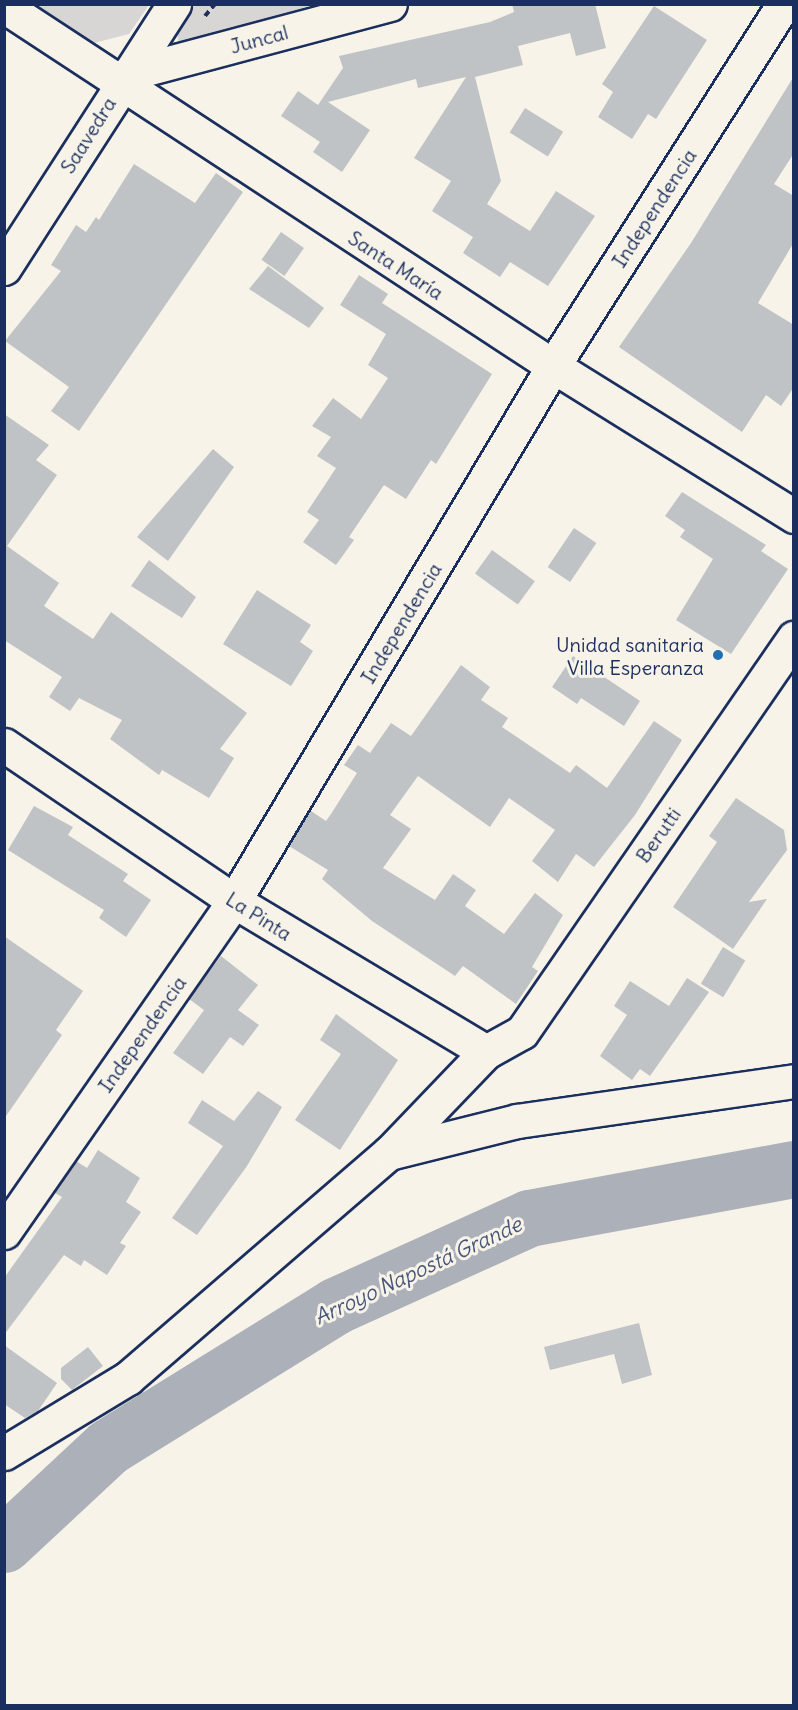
<!DOCTYPE html>
<html>
<head>
<meta charset="utf-8">
<style>
  body { margin:0 }
  #map { position:relative; width:798px; height:1710px; overflow:hidden; background:#f7f3e8; font-family:Delius,sans-serif }
  div>[style] { position:absolute }
  .green>* { inset:0; background:#d7d6d4 }
  .river>* { height:57px; margin:-28.5px; padding:0 28.5px; transform-origin:28.5px; border-radius:28.5px; background:#acb0b9 }
  .building>* { inset:0; background:#c0c3c5; transform-origin:0 0 }
  .path>* { height:4px; margin-top:-2px; transform-origin:0; background:repeating-linear-gradient(90deg,#1b2f5e 0 6px,transparent 0 10.5px) }
  .roads { filter:drop-shadow(2px 0 #1b2f5e) drop-shadow(-2px 0 #1b2f5e) drop-shadow(0 2px #1b2f5e) drop-shadow(0 -2px #1b2f5e) }
  .minor>* { height:33px; margin:-16.5px; padding:0 16.5px; transform-origin:16.5px; border-radius:16.5px; background:#f7f3e8 }
  .dots>* { width:16px; height:16px; translate:-50% -50%; box-sizing:border-box; border:3px solid #f7f3e8; border-radius:50% }
  span { translate:-50% -50%; white-space:nowrap; text-align:center; line-height:1.15; -webkit-text-stroke:6px #f7f3e8; paint-order:stroke }
  .street-label { font-size:20px; color:#1b2f5e }
  .poi-label { font-size:20px; color:#1b2f5e }
  .right { translate:-100% -50%; text-align:right }
  .water-label { font-size:21px; color:#465679; font-style:italic }
  .frame { position:absolute; inset:0; border:6px solid #1b2f5e; pointer-events:none }
</style>
</head>
<body>
<div id="map">
  <div class="green">
    <i style="clip-path:polygon(37px 5px,149px 5px,129px 34px,94px 43px)"></i>
    <i style="clip-path:polygon(193px 5px,313px 5px,192px 41px,178px 41px,177px 29px)"></i>
  </div>
  <div class="river">
    <i style="left:4px;top:1544px;width:142px;rotate:-43deg"></i>
    <i style="left:108px;top:1447px;width:267px;rotate:-31.8deg"></i>
    <i style="left:335px;top:1306px;width:213px;rotate:-24.4deg"></i>
    <i style="left:529px;top:1218px;width:269px;rotate:-10.5deg"></i>
  </div>
  <div class="building">
    <i style="clip-path:polygon(512px 4px,595px 4px,606px 48px,576px 56px,570px 33px,518px 46px,523px 65px,475px 77px,501px 181px,487px 204px,530px 231px,556px 191px,595px 216px,548px 286px,510px 262px,500px 277px,463px 253px,473px 237px,432px 211px,451px 181px,414px 158px,466px 77px,418px 88px,416px 79px,328px 102px,370px 130px,342px 172px,313px 152px,320px 142px,281px 116px,298px 91px,318px 105px,343px 68px,339px 56px,490px 22px,514px 12px)"></i>
    <i style="clip-path:polygon(654px 6px,707px 40px,656px 119px,648px 114px,632px 139px,598px 117px,613px 92px,602px 84px)"></i>
    <i style="clip-path:polygon(794px 76px,794px 153px,774px 184px,794px 196px,794px 242px,758px 303px,794px 325px,794px 387px,781px 406px,766px 395px,742px 432px,619px 347px,691px 243px)"></i>
    <i style="left:525px;top:108px;width:45px;height:29px;rotate:32deg"></i>
    <i style="clip-path:polygon(134px 164px,195px 203px,216px 173px,243px 192px,79px 431px,51px 411px,69px 387px,5px 341px,61px 271px,51px 265px,76px 225px,86px 232px,96px 217px,99px 220px)"></i>
    <i style="left:281px;top:232px;width:28px;height:34px;rotate:35deg"></i>
    <i style="clip-path:polygon(268px 266px,324px 308px,309px 328px,249px 289px)"></i>
    <i style="clip-path:polygon(359px 275px,388px 294px,382px 303px,492px 374px,436px 464px,431px 460px,406px 499px,384px 485px,349px 537px,354px 540px,336px 565px,303px 542px,319px 520px,307px 512px,336px 468px,317px 456px,331px 437px,312px 426px,333px 398px,361px 419px,388px 378px,368px 365px,386px 334px,340px 305px)"></i>
    <i style="clip-path:polygon(4px 414px,49px 445px,36px 460px,57px 475px,7px 546px,59px 583px,44px 606px,93px 639px,111px 612px,247px 713px,220px 749px,234px 758px,209px 798px,162px 770px,159px 775px,110px 739px,122px 720px,79px 698px,70px 711px,49px 697px,62px 677px,4px 640px)"></i>
    <i style="clip-path:polygon(213px 449px,234px 467px,168px 561px,137px 537px)"></i>
    <i style="clip-path:polygon(682px 492px,766px 545px,761px 551px,788px 569px,731px 654px,676px 620px,713px 559px,680px 537px,685px 530px,665px 516px)"></i>
    <i style="left:574px;top:528px;width:27px;height:47px;rotate:34deg"></i>
    <i style="left:492px;top:550px;width:53px;height:29px;rotate:36deg"></i>
    <i style="clip-path:polygon(149px 560px,196px 597px,182px 618px,131px 586px)"></i>
    <i style="clip-path:polygon(257px 590px,311px 625px,300px 642px,313px 651px,291px 686px,223px 644px)"></i>
    <i style="clip-path:polygon(573px 656px,640px 701px,624px 726px,581px 698px,577px 704px,552px 687px)"></i>
    <i style="clip-path:polygon(461px 665px,490px 687px,481px 700px,508px 718px,502px 727px,570px 773px,576px 765px,607px 788px,654px 721px,682px 740px,635px 815px,594px 867px,576px 854px,558px 882px,532px 861px,555px 830px,509px 798px,490px 827px,418px 776px,390px 815px,411px 829px,383px 868px,435px 900px,453px 874px,476px 890px,465px 906px,504px 934px,535px 893px,563px 915px,532px 967px,538px 971px,516px 1004px,463px 966px,455px 976px,372px 921px,322px 879px,328px 870px,289px 846px,311px 811px,326px 821px,331px 814px,357px 773px,344px 765px,358px 745px,370px 753px,391px 723px,411px 736px)"></i>
    <i style="clip-path:polygon(736px 798px,784px 830px,787px 850px,749px 902px,767px 899px,733px 949px,673px 907px,717px 842px,709px 836px)"></i>
    <i style="clip-path:polygon(34px 806px,73px 827px,68px 835px,128px 874px,123px 881px,151px 900px,126px 937px,99px 918px,104px 910px,8px 850px)"></i>
    <i style="clip-path:polygon(4px 936px,83px 991px,56px 1030px,62px 1035px,4px 1119px)"></i>
    <i style="left:723px;top:947px;width:26px;height:43px;rotate:31deg"></i>
    <i style="clip-path:polygon(221px 956px,258px 985px,238px 1010px,259px 1025px,243px 1046px,230px 1037px,203px 1074px,173px 1053px,204px 1010px,189px 999px)"></i>
    <i style="clip-path:polygon(687px 978px,709px 992px,650px 1076px,640px 1069px,632px 1080px,600px 1056px,627px 1015px,614px 1006px,630px 981px,669px 1006px)"></i>
    <i style="clip-path:polygon(336px 1014px,398px 1060px,340px 1150px,295px 1120px,341px 1054px,320px 1040px)"></i>
    <i style="clip-path:polygon(258px 1091px,282px 1107px,247px 1166px,197px 1235px,172px 1218px,223px 1146px,188px 1123px,202px 1100px,234px 1121px)"></i>
    <i style="clip-path:polygon(98px 1150px,140px 1178px,126px 1202px,141px 1212px,120px 1243px,126px 1246px,107px 1275px,84px 1260px,81px 1266px,64px 1255px,4px 1335px,4px 1278px,62px 1197px,55px 1193px,76px 1161px,87px 1168px)"></i>
    <i style="clip-path:polygon(639px 1323px,652px 1375px,622px 1384px,614px 1354px,550px 1370px,544px 1347px)"></i>
    <i style="clip-path:polygon(4px 1345px,57px 1383px,38px 1411px,25px 1418px,4px 1404px)"></i>
    <i style="clip-path:polygon(88px 1347px,103px 1366px,72px 1390px,61px 1379px,61px 1368px)"></i>
  </div>
  <div class="path">
    <i style="left:205px;top:16px;width:16px;rotate:-50deg"></i>
  </div>
  <div class="roads">
    <div class="minor">
      <i style="left:4px;top:6px;width:657px;rotate:33.25deg"></i>
      <i style="left:553px;top:366px;width:284px;rotate:31.9deg"></i>
      <i style="left:127px;top:74px;width:272px;rotate:-14.9deg"></i>
      <i style="left:4px;top:268px;width:314px;rotate:-57.2deg"></i>
      <i style="left:4px;top:745px;width:278px;rotate:34.1deg"></i>
      <i style="left:234px;top:901px;width:294px;rotate:30.9deg"></i>
      <i style="left:486px;top:1052px;width:41px;rotate:-29.1deg"></i>
      <i style="left:522px;top:1032px;width:479px;rotate:-55.4deg"></i>
      <i style="left:389px;top:1153px;width:140px;rotate:-46.2deg"></i>
      <i style="left:4px;top:1232px;width:403px;rotate:-55.2deg"></i>
      <i style="left:234px;top:901px;width:623px;rotate:-59.19deg"></i>
      <i style="left:553px;top:366px;width:429px;rotate:-57.5deg"></i>
      <i style="left:4px;top:1453px;width:145px;rotate:-31.2deg"></i>
      <i style="left:128px;top:1378px;width:345px;rotate:-40.8deg"></i>
      <i style="left:389px;top:1153px;width:132px;rotate:-14deg"></i>
      <i style="left:517px;top:1121px;width:280px;rotate:-8.2deg"></i>
    </div>
  </div>
  <div class="dots">
    <i style="left:718px;top:655px;background:#1f6fb2"></i>
  </div>
  <div class="street-label">
    <span style="left:259px;top:39px;rotate:-15deg">Juncal</span>
    <span style="left:88px;top:135px;rotate:-58deg">Saavedra</span>
    <span style="left:654px;top:208px;rotate:-57deg">Independencia</span>
    <span style="left:396px;top:265px;rotate:33deg">Santa María</span>
    <span style="left:401px;top:623px;rotate:-59deg">Independencia</span>
    <span style="left:658px;top:835px;rotate:-55deg">Berutti</span>
    <span style="left:259px;top:916px;rotate:32deg">La Pinta</span>
    <span style="left:142px;top:1034px;rotate:-55deg">Independencia</span>
  </div>
  <div class="poi-label">
    <span class="right" style="left:704px;top:656px">Unidad sanitaria<br>Villa Esperanza</span>
  </div>
  <div class="water-label">
    <span style="left:418px;top:1271px;rotate:-25deg">Arroyo Napostá Grande</span>
  </div>
  <div class="frame"></div>
</div>
</body>
</html>
